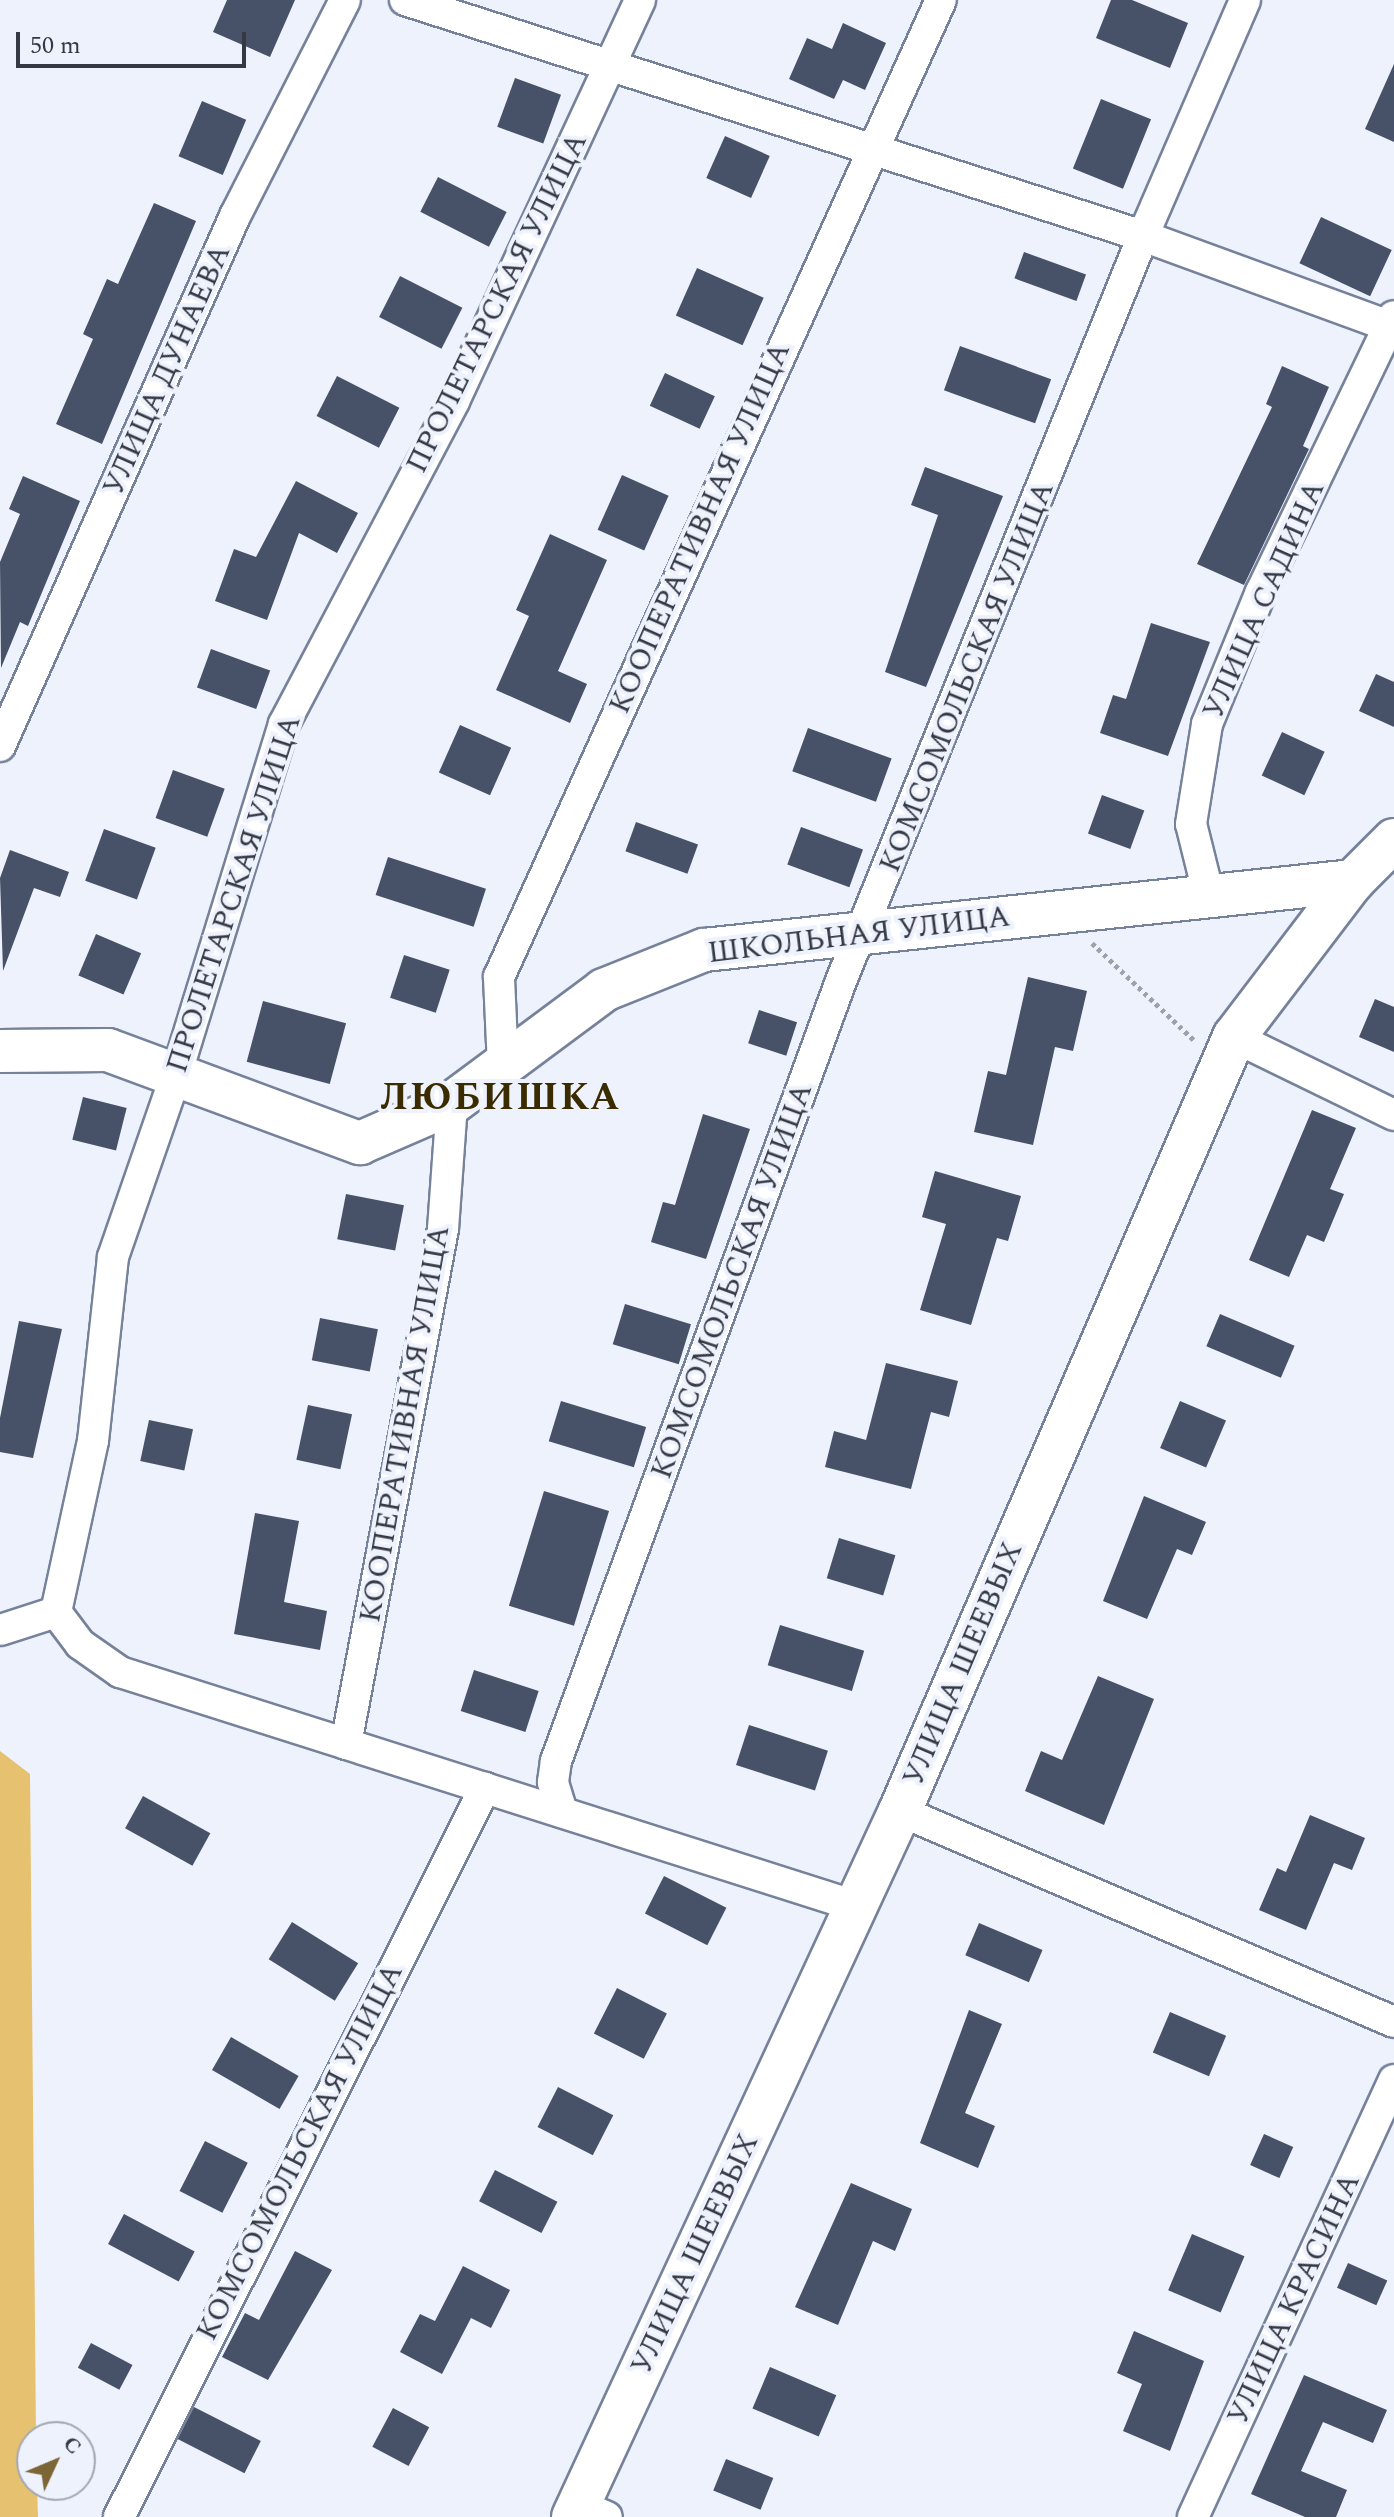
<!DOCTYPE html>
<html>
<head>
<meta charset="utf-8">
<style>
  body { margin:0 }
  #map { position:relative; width:1394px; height:2517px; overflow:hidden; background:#edf2fd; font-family:Spectral,serif }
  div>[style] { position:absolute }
  .green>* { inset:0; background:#e6c170 }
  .building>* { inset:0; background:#475268; transform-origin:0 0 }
  .path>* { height:5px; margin-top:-2.5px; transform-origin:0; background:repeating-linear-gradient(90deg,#9ca1ac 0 4px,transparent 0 8px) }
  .roads { filter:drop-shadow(2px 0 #76829a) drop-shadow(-2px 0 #76829a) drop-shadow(0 2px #76829a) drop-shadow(0 -2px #76829a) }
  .street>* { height:30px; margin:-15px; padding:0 15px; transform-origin:15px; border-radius:15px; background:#fff }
  .secondary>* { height:42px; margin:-21px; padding:0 21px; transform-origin:21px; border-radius:21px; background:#fff }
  span { translate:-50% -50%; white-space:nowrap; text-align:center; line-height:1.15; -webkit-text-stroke:8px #edf2fd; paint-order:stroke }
  .street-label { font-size:30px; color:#343944 }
  .district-label { font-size:38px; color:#3b2b01; font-weight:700; letter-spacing:2px }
  .north { position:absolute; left:16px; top:2421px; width:80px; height:80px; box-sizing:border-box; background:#edf2fd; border:2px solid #a3a8b3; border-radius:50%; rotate:46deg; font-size:22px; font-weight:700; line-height:32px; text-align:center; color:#343944 }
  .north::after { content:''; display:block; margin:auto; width:28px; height:36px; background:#7c6636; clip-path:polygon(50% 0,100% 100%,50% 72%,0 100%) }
  .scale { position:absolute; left:16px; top:32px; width:230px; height:36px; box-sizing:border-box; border:4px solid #343944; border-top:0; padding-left:10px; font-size:24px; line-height:28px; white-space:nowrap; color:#343944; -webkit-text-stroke:6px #edf2fd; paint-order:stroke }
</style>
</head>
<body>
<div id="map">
  <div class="green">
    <i style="clip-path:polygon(0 1751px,30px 1774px,36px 2437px,32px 2437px,32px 2485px,37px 2485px,38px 2517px,0 2517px)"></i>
  </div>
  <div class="building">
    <i style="clip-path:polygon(227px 0,295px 0,270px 57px,213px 32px)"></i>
    <i style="clip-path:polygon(1111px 0,1132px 0,1188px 23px,1170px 68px,1096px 38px)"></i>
    <i style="clip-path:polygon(843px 23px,886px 43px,865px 90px,843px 80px,834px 99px,789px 79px,807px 38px,832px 49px)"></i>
    <i style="clip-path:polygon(1394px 64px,1394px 142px,1365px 129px)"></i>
    <i style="left:515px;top:78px;width:49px;height:52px;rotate:20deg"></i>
    <i style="left:1101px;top:99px;width:54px;height:75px;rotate:22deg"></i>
    <i style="left:202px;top:101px;width:48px;height:60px;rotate:23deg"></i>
    <i style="left:725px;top:136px;width:49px;height:46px;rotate:24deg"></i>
    <i style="left:438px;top:177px;width:77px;height:39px;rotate:27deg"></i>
    <i style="clip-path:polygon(154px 203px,196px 221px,102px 444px,56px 424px,93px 339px,83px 334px,107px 279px,118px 284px)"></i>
    <i style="left:1321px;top:217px;width:78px;height:51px;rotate:25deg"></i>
    <i style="left:1024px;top:252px;width:66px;height:28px;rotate:20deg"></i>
    <i style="left:697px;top:268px;width:73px;height:52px;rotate:24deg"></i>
    <i style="left:400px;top:276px;width:70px;height:46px;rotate:27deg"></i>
    <i style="left:960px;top:346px;width:97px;height:47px;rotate:20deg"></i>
    <i style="clip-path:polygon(1282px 366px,1329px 387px,1303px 446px,1309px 449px,1244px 585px,1197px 564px,1272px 407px,1266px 404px)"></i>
    <i style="left:665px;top:373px;width:55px;height:36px;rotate:25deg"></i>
    <i style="left:337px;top:376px;width:70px;height:45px;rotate:27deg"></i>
    <i style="clip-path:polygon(925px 467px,1003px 496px,926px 687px,885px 672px,938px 515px,911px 505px)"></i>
    <i style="left:622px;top:475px;width:51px;height:60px;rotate:24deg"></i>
    <i style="clip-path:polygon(23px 476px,80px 501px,28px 626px,20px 622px,1px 668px,0 562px,20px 514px,9px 509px)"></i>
    <i style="clip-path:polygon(296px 481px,358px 513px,337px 553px,299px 533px,267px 620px,215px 601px,234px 549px,256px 557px)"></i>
    <i style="clip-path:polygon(550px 534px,607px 560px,558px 671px,587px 684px,570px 723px,496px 690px,529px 616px,516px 610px)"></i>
    <i style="clip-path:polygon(1151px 623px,1210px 642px,1168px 756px,1100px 733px,1113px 695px,1126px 699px)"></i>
    <i style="left:211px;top:649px;width:63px;height:41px;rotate:20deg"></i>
    <i style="clip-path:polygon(1376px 674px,1394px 682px,1394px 727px,1359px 711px)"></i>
    <i style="left:460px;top:725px;width:56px;height:52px;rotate:24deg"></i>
    <i style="left:808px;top:728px;width:89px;height:46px;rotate:20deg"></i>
    <i style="left:1282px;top:732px;width:47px;height:48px;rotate:25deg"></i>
    <i style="left:173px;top:770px;width:55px;height:51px;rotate:20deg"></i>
    <i style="left:1102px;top:795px;width:45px;height:41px;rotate:20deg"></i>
    <i style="left:636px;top:822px;width:66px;height:31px;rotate:20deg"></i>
    <i style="left:801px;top:827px;width:66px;height:40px;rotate:20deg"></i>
    <i style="left:104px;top:829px;width:55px;height:55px;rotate:20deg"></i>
    <i style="clip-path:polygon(10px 850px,69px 872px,60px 897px,34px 888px,3px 971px,0 878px)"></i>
    <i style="left:388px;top:857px;width:103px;height:40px;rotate:18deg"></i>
    <i style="left:96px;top:934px;width:49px;height:45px;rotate:23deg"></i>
    <i style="left:404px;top:955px;width:48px;height:45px;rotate:18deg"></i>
    <i style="clip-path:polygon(1028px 977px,1087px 991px,1073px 1051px,1055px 1047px,1033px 1145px,974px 1132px,988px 1071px,1006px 1075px)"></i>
    <i style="clip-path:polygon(1375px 999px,1394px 1007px,1394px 1052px,1359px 1037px)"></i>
    <i style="left:263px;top:1001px;width:86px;height:63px;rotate:15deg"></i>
    <i style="left:759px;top:1010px;width:40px;height:35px;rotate:18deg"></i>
    <i style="left:83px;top:1097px;width:45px;height:44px;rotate:14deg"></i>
    <i style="clip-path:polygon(1312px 1110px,1356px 1128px,1330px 1189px,1344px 1194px,1324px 1242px,1307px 1235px,1289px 1277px,1249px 1260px)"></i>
    <i style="clip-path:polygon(703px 1114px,750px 1129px,706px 1259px,651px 1242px,663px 1202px,675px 1205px)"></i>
    <i style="clip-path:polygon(935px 1171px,1021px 1196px,1008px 1241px,997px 1238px,971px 1325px,920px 1310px,946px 1224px,922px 1217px)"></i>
    <i style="left:346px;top:1194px;width:59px;height:46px;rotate:11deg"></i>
    <i style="left:625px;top:1304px;width:69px;height:42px;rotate:17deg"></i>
    <i style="left:1220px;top:1314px;width:81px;height:35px;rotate:23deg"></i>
    <i style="left:320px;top:1318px;width:59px;height:43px;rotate:11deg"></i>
    <i style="clip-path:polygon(19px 1321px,62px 1329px,33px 1458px,0 1452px,0 1418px)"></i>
    <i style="clip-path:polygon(886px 1363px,958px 1381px,949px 1417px,931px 1412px,911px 1489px,825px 1467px,834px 1431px,866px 1440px)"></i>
    <i style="left:561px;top:1401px;width:89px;height:42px;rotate:17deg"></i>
    <i style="left:1180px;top:1401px;width:50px;height:51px;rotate:23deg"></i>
    <i style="left:308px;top:1405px;width:45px;height:56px;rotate:12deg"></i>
    <i style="left:149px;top:1420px;width:45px;height:42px;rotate:12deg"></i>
    <i style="left:544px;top:1491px;width:68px;height:120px;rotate:17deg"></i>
    <i style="clip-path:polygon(1144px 1496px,1206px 1522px,1192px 1555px,1177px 1549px,1147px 1619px,1103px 1601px)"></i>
    <i style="clip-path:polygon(255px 1513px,299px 1521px,284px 1602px,327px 1611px,320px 1650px,234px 1634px)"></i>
    <i style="left:839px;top:1538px;width:59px;height:42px;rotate:17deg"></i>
    <i style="left:780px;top:1625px;width:88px;height:42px;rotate:17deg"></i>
    <i style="left:474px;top:1670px;width:68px;height:43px;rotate:18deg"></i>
    <i style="clip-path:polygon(1098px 1676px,1154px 1699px,1104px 1825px,1025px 1791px,1041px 1751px,1062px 1760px)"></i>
    <i style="left:749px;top:1725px;width:83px;height:42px;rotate:18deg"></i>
    <i style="left:143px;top:1796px;width:77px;height:37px;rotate:29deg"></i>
    <i style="clip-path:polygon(1310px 1815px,1365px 1838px,1352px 1870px,1334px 1863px,1306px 1930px,1259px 1910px,1277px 1868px,1286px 1872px)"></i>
    <i style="left:664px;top:1876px;width:70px;height:42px;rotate:27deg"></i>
    <i style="left:292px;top:1922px;width:78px;height:44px;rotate:32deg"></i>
    <i style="left:979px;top:1923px;width:69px;height:35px;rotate:23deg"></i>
    <i style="left:617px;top:1988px;width:56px;height:51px;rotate:27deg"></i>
    <i style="clip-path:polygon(969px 2010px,1002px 2024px,965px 2113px,995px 2126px,978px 2168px,920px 2143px)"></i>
    <i style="left:1170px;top:2012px;width:61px;height:44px;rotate:23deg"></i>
    <i style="left:231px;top:2037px;width:78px;height:38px;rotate:30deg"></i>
    <i style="left:558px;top:2087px;width:62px;height:45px;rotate:27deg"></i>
    <i style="left:1264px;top:2134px;width:32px;height:34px;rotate:24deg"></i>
    <i style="left:205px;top:2141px;width:48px;height:56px;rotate:27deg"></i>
    <i style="left:495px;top:2170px;width:70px;height:35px;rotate:27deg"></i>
    <i style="clip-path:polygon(851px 2183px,912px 2209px,895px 2251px,873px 2241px,838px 2325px,795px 2307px)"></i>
    <i style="left:124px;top:2214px;width:80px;height:34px;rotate:28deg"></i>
    <i style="left:1192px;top:2234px;width:57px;height:61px;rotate:23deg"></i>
    <i style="clip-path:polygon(295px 2251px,332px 2270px,268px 2380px,222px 2357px,245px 2313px,259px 2320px)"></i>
    <i style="left:1348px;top:2263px;width:43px;height:27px;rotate:24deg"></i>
    <i style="clip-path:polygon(463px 2266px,510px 2290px,491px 2328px,471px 2318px,442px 2374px,400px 2352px,420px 2314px,435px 2321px)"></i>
    <i style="clip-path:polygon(1134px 2331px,1204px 2361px,1170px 2451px,1123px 2431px,1142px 2384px,1117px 2373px)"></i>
    <i style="left:91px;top:2343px;width:47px;height:28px;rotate:28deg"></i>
    <i style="left:770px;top:2367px;width:72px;height:45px;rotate:23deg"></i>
    <i style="clip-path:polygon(1304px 2375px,1387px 2410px,1373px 2443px,1323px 2422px,1301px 2471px,1347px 2490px,1336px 2517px,1305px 2517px,1251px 2494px)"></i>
    <i style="left:194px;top:2407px;width:75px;height:36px;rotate:27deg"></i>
    <i style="left:393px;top:2408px;width:41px;height:44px;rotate:28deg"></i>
    <i style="left:726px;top:2459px;width:51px;height:34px;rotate:22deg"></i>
  </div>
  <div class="path">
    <i style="left:1092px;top:943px;width:142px;rotate:43.6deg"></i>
  </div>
  <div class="roads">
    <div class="street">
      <i style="left:405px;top:0;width:775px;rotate:17.73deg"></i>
      <i style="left:1143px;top:236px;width:267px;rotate:20.1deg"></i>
      <i style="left:0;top:746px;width:580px;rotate:-66.09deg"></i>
      <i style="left:235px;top:216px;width:242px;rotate:-63deg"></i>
      <i style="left:1209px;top:896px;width:74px;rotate:-104deg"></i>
      <i style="left:1191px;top:824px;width:101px;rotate:-80.9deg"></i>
      <i style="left:1207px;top:724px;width:143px;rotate:-67.8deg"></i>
      <i style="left:1261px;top:592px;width:306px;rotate:-64.3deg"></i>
      <i style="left:1234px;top:1037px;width:178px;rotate:26deg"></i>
      <i style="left:503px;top:1066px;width:89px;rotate:-92.6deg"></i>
      <i style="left:499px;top:977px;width:1072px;rotate:-65.66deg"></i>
      <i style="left:56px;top:1612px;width:175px;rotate:-77.8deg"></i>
      <i style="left:93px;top:1441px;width:185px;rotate:-83.8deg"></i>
      <i style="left:113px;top:1257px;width:193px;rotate:-70.9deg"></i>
      <i style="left:176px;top:1075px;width:367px;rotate:-72.9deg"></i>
      <i style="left:284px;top:724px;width:365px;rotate:-62.2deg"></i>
      <i style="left:454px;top:401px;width:442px;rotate:-65.1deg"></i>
      <i style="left:56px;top:1612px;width:40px;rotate:53deg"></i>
      <i style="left:80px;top:1644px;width:49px;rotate:35deg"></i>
      <i style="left:120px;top:1672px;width:772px;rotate:17.64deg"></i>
      <i style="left:0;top:1630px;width:59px;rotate:-17.8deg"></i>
      <i style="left:346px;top:1744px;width:524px;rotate:-79.33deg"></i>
      <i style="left:443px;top:1229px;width:126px;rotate:-85.9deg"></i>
      <i style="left:900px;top:1811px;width:537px;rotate:23.13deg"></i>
      <i style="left:562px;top:1812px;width:31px;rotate:-107deg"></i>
      <i style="left:553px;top:1782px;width:21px;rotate:-82deg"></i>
      <i style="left:556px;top:1761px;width:830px;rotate:-69.93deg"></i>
      <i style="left:841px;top:981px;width:804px;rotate:-67.93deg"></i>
      <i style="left:1143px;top:236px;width:257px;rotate:-66.6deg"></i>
      <i style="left:579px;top:2505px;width:30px;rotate:23deg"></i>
      <i style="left:119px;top:2517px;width:816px;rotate:-63.34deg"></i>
      <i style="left:1193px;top:2517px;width:481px;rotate:-65.3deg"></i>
    </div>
    <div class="secondary">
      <i style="left:0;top:1051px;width:108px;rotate:-0.5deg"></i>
      <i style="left:108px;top:1050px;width:269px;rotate:20.3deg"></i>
      <i style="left:360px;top:1143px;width:100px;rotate:-23.5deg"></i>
      <i style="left:452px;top:1103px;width:189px;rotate:-36.6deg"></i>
      <i style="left:604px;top:990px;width:108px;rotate:-21.8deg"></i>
      <i style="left:704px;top:950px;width:653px;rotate:-6.07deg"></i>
      <i style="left:573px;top:2517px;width:778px;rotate:-65.15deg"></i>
      <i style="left:900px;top:1811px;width:843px;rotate:-66.66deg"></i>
      <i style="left:1234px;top:1037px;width:196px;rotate:-52.7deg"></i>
      <i style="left:1353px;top:881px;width:58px;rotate:-45deg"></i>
    </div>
  </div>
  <div class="street-label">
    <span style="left:497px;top:303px;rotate:-64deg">ПРОЛЕТАРСКАЯ УЛИЦА</span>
    <span style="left:167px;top:370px;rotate:-66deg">УЛИЦА ДУНАЕВА</span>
    <span style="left:700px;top:528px;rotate:-66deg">КООПЕРАТИВНАЯ УЛИЦА</span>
    <span style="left:1264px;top:600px;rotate:-66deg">УЛИЦА САДИНА</span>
    <span style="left:967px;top:677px;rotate:-68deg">КОМСОМОЛЬСКАЯ УЛИЦА</span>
    <span style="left:234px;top:894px;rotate:-72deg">ПРОЛЕТАРСКАЯ УЛИЦА</span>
    <span style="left:859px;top:935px;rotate:-7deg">ШКОЛЬНАЯ УЛИЦА</span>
    <span style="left:732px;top:1281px;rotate:-70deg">КОМСОМОЛЬСКАЯ УЛИЦА</span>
    <span style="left:405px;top:1424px;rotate:-80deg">КООПЕРАТИВНАЯ УЛИЦА</span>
    <span style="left:963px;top:1664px;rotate:-67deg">УЛИЦА ШЕЕВЫХ</span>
    <span style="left:300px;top:2152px;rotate:-63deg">КОМСОМОЛЬСКАЯ УЛИЦА</span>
    <span style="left:695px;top:2254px;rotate:-65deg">УЛИЦА ШЕЕВЫХ</span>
    <span style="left:1294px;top:2299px;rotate:-65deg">УЛИЦА КРАСИНА</span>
  </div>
  <div class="district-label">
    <span style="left:501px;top:1099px">ЛЮБИШКА</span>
  </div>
  <div class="north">С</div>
  <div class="scale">50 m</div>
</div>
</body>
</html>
